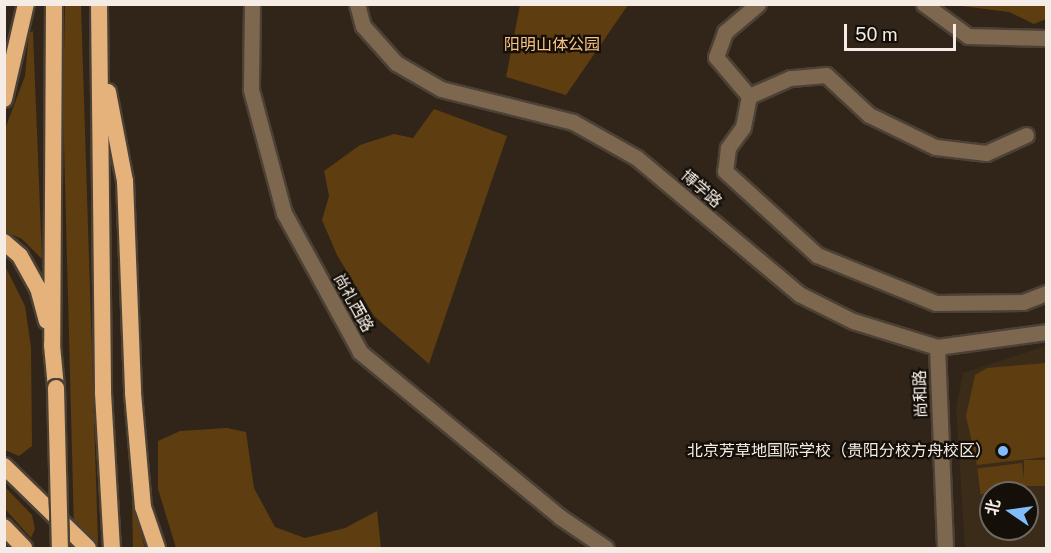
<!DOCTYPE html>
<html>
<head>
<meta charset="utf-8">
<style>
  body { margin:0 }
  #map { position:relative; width:1051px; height:553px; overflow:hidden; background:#302518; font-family:"Public Sans","Noto Sans SC",sans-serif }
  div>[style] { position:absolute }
  .built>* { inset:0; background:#3b2b19 }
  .green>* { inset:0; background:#5e3d10; transform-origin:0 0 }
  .roads { filter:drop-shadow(2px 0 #4c4135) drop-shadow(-2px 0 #4c4135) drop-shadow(0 2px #4c4135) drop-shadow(0 -2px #4c4135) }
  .minor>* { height:15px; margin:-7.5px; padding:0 7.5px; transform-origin:7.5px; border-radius:7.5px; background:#7d674f }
  .tertiary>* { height:15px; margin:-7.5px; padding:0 7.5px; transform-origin:7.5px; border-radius:7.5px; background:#7d674f }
  .trunk>* { height:16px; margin:-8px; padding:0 8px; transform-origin:8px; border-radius:8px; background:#e4b27a }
  .bridges { filter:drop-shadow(2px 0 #4c4135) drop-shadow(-2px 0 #4c4135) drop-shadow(0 2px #4c4135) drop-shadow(0 -2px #4c4135) }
  .trunk-bridge>* { height:16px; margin:-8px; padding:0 8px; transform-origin:8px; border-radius:8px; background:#e4b27a }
  .dots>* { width:16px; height:16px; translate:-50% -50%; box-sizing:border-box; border:3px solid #140f09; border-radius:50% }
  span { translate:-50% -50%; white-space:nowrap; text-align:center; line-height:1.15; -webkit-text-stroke:4.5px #140f09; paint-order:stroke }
  .park-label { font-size:16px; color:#fcc483 }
  .street-label { font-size:16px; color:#f5ede5 }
  .poi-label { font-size:16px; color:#f5ede5 }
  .right { translate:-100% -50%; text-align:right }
  .frame { position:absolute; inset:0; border:6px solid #f5ede5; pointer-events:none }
  .north { position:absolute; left:979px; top:481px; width:60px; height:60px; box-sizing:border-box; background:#140f09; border:2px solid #6e6861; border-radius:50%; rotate:283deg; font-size:16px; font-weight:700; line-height:24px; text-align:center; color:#f5ede5 }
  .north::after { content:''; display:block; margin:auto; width:21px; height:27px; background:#80bdfa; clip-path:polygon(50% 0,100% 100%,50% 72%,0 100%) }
  .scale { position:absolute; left:844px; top:24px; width:112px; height:27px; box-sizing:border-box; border:3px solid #f5ede5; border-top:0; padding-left:8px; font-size:18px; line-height:21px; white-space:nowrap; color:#f5ede5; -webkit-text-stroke:4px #140f09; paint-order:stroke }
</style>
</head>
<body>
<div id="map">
  <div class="built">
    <i style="clip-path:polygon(evenodd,1046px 346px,1046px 548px,965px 548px,956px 408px,963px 373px,1046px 346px,991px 493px,1027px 493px,1027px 529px,991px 529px,991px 493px)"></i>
  </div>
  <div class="green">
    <i style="clip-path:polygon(65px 5px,81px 5px,98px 543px,74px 529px,63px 104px)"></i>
    <i style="clip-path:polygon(520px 5px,520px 4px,628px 5px,566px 95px,506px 77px)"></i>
    <i style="clip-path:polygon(954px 5px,1046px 5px,1046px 19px,1034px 24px,1009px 12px)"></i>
    <i style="clip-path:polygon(33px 31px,42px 259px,22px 239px,4px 231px,5px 129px,25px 76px,29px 33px)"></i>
    <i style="clip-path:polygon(434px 109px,507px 136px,429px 364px,374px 316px,337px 255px,322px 220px,329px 196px,324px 171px,360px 145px,394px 134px,413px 138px)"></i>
    <i style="clip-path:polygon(5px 266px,25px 306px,31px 347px,32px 446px,19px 456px,5px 450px)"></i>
    <i style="clip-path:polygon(1046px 363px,1046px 457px,977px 465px,966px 416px,975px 375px,987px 368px)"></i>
    <i style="clip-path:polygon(227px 428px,246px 432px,254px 488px,275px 527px,305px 538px,345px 528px,377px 511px,381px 548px,176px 548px,158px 489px,158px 441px,180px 431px)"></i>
    <i style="left:1046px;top:460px;width:26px;height:22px;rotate:90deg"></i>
    <i style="left:1022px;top:463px;width:26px;height:45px;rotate:83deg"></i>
    <i style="clip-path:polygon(5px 487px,32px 515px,35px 529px,31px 538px,5px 509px)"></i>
    <i style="clip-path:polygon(132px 500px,145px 548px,133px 548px)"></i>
  </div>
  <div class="roads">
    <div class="minor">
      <i style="left:357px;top:4px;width:23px;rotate:75deg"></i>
      <i style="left:363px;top:26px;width:50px;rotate:48.3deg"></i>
      <i style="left:396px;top:63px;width:52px;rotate:30deg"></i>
      <i style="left:441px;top:89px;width:136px;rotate:14deg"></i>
      <i style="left:573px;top:122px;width:73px;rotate:29.4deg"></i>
      <i style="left:637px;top:158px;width:212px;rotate:40deg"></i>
      <i style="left:799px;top:294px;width:60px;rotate:26.6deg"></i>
      <i style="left:853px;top:321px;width:88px;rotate:17.2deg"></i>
      <i style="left:937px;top:347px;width:110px;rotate:-7.8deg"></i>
      <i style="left:924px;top:4px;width:54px;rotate:36deg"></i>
      <i style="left:968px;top:36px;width:78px;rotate:1.5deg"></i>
      <i style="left:749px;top:96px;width:51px;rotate:-130.2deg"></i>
      <i style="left:716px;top:57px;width:27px;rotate:-70deg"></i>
      <i style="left:725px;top:32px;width:43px;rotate:-40.3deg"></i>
      <i style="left:1026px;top:135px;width:44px;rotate:155.8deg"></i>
      <i style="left:986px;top:153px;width:51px;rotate:-173.3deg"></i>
      <i style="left:935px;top:147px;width:73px;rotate:-154.1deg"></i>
      <i style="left:869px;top:115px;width:59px;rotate:-137.1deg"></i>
      <i style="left:826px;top:75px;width:36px;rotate:175deg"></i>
      <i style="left:790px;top:78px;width:45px;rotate:156.3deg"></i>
      <i style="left:749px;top:96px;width:32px;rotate:101deg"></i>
      <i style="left:743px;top:127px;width:26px;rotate:126deg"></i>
      <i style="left:728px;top:148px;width:23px;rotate:97deg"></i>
      <i style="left:725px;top:171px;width:125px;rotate:42.4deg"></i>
      <i style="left:817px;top:255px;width:128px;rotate:22deg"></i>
      <i style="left:936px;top:303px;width:87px;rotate:-0.7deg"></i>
      <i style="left:1023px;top:302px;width:25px;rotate:-21deg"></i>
    </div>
    <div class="tertiary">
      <i style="left:252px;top:4px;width:86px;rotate:90.7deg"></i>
      <i style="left:251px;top:90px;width:127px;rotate:75deg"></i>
      <i style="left:284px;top:213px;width:158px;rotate:61.3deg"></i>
      <i style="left:360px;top:352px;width:259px;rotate:39.5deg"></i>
      <i style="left:560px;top:517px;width:55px;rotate:34deg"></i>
      <i style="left:937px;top:347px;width:201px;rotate:87.7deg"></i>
    </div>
    <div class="trunk">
      <i style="left:54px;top:4px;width:341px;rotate:90.3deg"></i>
      <i style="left:52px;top:345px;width:43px;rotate:84.7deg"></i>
      <i style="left:99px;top:4px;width:389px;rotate:89.4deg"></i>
      <i style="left:103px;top:393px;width:155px;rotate:86.7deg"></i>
      <i style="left:108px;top:92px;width:91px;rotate:79.2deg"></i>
      <i style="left:125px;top:181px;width:212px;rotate:87.8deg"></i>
      <i style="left:133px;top:393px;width:114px;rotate:85deg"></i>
      <i style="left:143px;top:507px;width:43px;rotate:71.1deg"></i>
      <i style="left:4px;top:99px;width:98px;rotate:-77deg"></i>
      <i style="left:4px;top:242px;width:21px;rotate:41deg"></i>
      <i style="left:20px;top:256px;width:37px;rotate:61deg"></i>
      <i style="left:38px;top:288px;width:34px;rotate:75deg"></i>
      <i style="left:4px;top:466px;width:117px;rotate:44.3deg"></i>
      <i style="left:4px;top:527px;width:29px;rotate:46deg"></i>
    </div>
  </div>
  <div class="bridges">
    <div class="trunk-bridge">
      <i style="left:56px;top:388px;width:160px;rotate:88.6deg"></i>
    </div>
  </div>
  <div class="dots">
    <i style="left:1003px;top:451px;background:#80bdfa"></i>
  </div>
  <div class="park-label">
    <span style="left:552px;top:45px">阳明山体公园</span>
  </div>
  <div class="street-label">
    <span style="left:701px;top:189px;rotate:41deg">博学路</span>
    <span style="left:353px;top:303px;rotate:61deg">尚礼西路</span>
    <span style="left:921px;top:394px;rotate:-92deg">尚和路</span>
  </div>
  <div class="poi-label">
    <span class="right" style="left:991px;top:451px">北京芳草地国际学校（贵阳分校方舟校区）</span>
  </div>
  <div class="frame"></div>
  <div class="north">北</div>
  <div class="scale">50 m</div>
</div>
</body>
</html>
